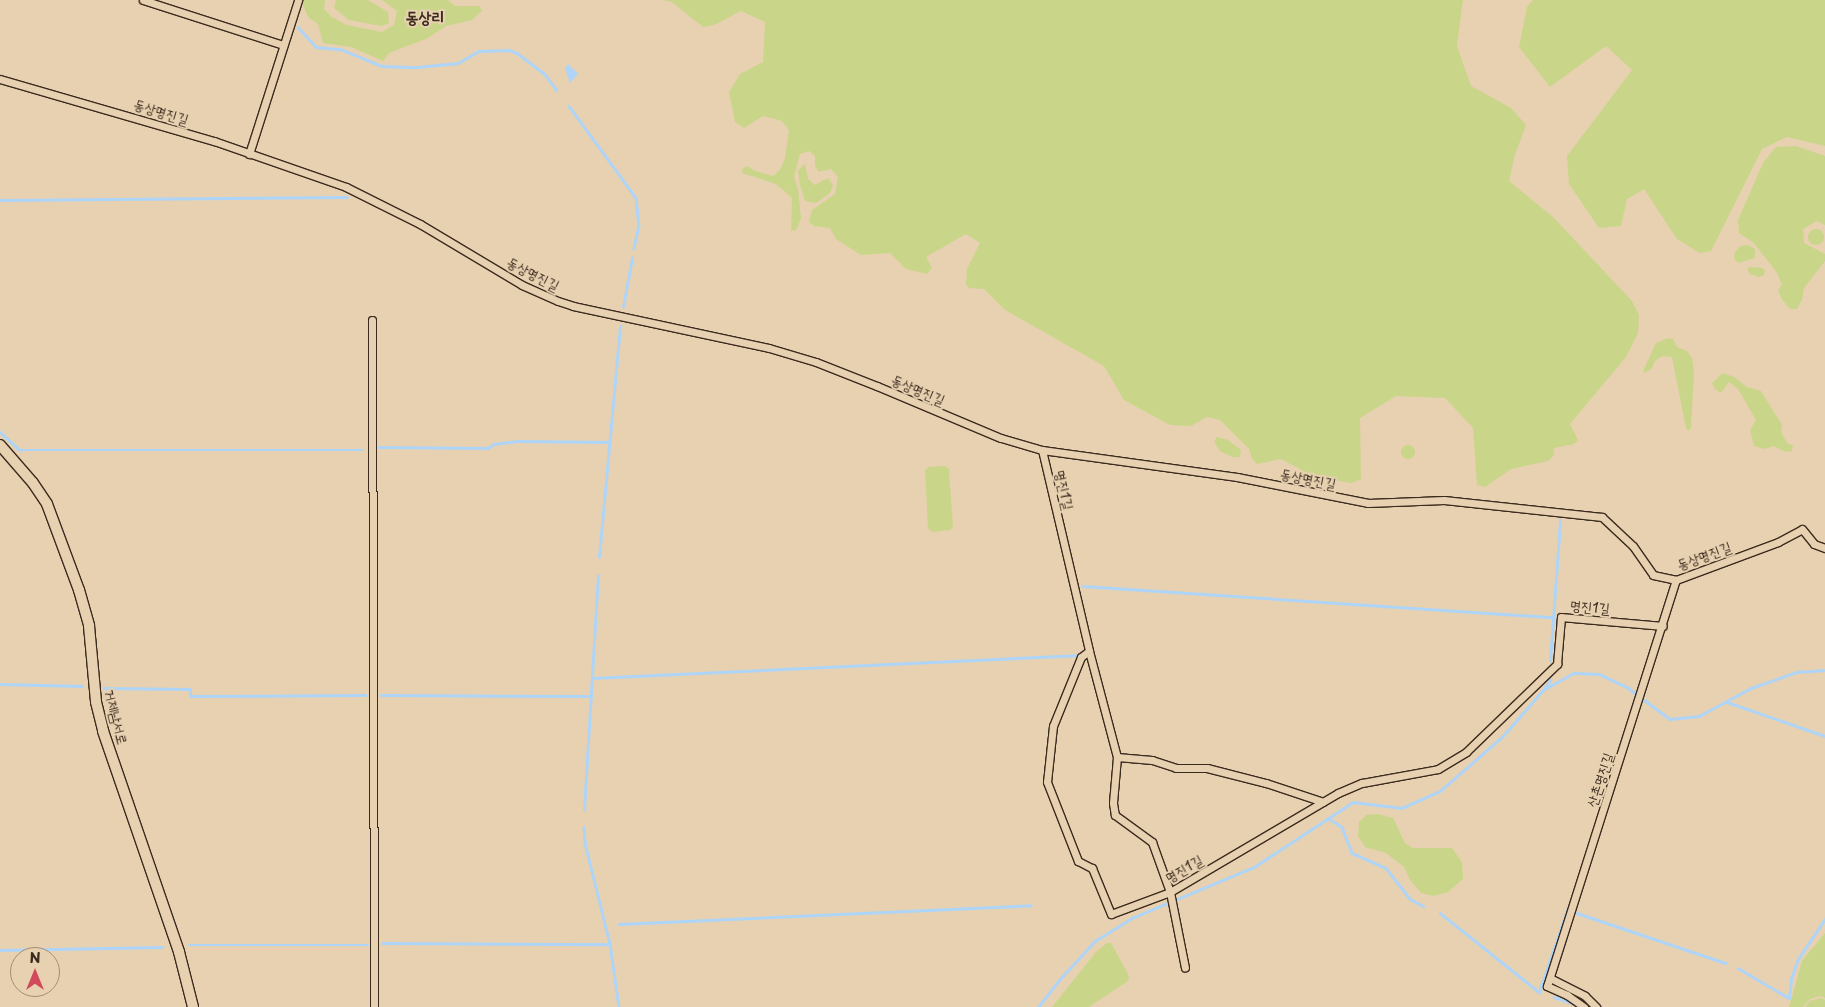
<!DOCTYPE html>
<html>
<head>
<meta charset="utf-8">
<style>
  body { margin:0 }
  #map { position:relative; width:1825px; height:1007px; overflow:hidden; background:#e7d1b0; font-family:"Playpen Sans","Poor Story",sans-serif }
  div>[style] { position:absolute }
  .green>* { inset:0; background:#c9d689 }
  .round { border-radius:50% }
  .water>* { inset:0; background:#aed5f8 }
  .stream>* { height:2.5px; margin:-1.25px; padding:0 1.25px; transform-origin:1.25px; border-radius:1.25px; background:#aed5f8 }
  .roads { filter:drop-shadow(1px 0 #3b2a1e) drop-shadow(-1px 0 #3b2a1e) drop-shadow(0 1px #3b2a1e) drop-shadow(0 -1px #3b2a1e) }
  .minor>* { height:7px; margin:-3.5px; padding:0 3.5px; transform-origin:3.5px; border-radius:3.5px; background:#e7d1b0 }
  .secondary>* { height:10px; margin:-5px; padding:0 5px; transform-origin:5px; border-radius:5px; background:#e7d1b0 }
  span { translate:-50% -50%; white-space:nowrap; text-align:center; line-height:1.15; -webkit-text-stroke:4px #e7d1b0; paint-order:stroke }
  .street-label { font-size:14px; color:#3b2a1e }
  .quarter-label { font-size:16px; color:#3b2a1e; font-weight:700 }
  .north { position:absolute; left:10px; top:947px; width:50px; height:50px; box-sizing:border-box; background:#e7d1b0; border:1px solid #a28e76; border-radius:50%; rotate:0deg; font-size:14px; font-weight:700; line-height:20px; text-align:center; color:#3b2a1e }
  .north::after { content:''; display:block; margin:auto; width:18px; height:22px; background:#d1495b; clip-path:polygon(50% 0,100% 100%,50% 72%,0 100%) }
</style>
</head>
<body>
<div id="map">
  <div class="green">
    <i style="clip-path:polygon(305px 0,325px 0,324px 9px,332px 17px,347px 25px,382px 32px,394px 25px,397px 11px,382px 0,448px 0,455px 6px,479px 6px,482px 11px,472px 20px,446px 26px,428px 38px,389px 53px,383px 61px,351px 47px,323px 43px,318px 24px,308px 17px,303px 5px)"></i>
    <i style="clip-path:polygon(336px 0,368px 0,388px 12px,389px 23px,381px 26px,349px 20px,334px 8px)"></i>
    <i style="clip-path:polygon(664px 0,1463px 0,1457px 46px,1471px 86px,1511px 108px,1526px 125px,1515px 155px,1509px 181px,1553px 217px,1632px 301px,1639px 315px,1638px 333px,1626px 357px,1570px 424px,1578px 440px,1574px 444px,1554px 448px,1554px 455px,1548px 461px,1511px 469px,1485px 487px,1477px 485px,1473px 428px,1445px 398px,1396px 396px,1360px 418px,1361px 479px,1351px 483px,1315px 477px,1281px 459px,1257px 464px,1252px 459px,1249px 449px,1220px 420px,1207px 417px,1191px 426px,1170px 425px,1124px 400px,1104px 366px,1005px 310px,984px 289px,969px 288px,966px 284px,967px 269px,980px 243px,966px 234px,926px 257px,932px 268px,927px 274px,906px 269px,890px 253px,861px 255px,836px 239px,830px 228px,814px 226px,809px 222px,812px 210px,835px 194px,838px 177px,831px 169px,819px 172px,815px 166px,815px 156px,809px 151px,800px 154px,794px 177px,798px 189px,801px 219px,796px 230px,791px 231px,792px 198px,776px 184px,742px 173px,743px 168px,747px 166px,755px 171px,773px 176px,780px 170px,785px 158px,789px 130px,782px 121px,763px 116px,744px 128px,735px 122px,729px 92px,740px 74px,763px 62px,765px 22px,741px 11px,714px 25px,703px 27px,672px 2px)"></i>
    <i style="clip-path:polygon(1533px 0,1825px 0,1825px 146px,1787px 137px,1762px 149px,1711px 251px,1700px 253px,1677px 239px,1644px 189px,1627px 199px,1621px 226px,1599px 228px,1569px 184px,1567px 156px,1632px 70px,1606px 46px,1550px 87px,1519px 47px,1527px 7px)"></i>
    <i style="clip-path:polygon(1796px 146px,1825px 156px,1825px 225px,1817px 221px,1803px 229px,1804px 243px,1825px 254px,1825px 261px,1804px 288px,1802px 300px,1797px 309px,1790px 309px,1781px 298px,1778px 290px,1782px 285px,1777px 273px,1754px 243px,1739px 233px,1738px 220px,1763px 163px,1776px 147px)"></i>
    <i style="clip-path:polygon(805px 164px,808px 179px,815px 185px,828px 178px,833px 185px,830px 193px,816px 203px,805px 201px,800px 185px,798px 170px)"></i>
    <i class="round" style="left:1808px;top:229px;width:16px;height:16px"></i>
    <i style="clip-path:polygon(1748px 245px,1755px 249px,1755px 258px,1738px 263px,1734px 258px,1735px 252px,1741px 246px)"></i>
    <i style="clip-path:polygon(1751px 267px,1762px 268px,1765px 271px,1764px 275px,1759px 277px,1750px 274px,1747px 269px)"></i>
    <i style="clip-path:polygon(1668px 338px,1673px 339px,1677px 347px,1687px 351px,1692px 358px,1694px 373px,1691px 428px,1688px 431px,1686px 428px,1672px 357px,1662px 356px,1655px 361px,1652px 368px,1645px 373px,1643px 371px,1656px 343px)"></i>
    <i style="clip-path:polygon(1723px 373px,1734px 377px,1747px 387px,1761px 391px,1782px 425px,1781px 432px,1787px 443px,1793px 446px,1792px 451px,1786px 452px,1774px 446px,1765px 449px,1754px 446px,1750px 430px,1756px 420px,1738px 389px,1729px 382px,1721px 393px,1715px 389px,1712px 383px)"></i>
    <i style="clip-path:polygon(1217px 437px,1228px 440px,1241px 450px,1240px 457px,1232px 457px,1220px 451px,1214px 441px)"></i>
    <i class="round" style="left:1401px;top:445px;width:14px;height:14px"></i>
    <i style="clip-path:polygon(945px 466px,949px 469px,953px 527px,950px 530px,932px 532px,928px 528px,925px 470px,929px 467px)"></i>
    <i style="clip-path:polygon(1378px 814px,1393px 818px,1405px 843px,1413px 848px,1452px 848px,1462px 862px,1463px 879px,1448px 892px,1434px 896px,1421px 893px,1410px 880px,1404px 867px,1386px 853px,1365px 847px,1358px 836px,1359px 822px,1366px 815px)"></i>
    <i style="clip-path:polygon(1825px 933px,1825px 998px,1820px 996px,1810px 999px,1803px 1007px,1789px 1007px,1802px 961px)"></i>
    <i style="clip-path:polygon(1107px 943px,1111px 943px,1129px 976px,1128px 981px,1089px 1007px,1052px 1007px,1096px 952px)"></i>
    <i style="clip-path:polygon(1821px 998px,1825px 1000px,1825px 1007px,1805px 1007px,1810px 1001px)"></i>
  </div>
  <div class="water">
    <i style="clip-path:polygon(568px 64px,578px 74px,570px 83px,565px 68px)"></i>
  </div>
  <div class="stream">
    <i style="left:298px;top:27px;width:27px;rotate:48deg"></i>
    <i style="left:316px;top:47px;width:24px;rotate:5deg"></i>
    <i style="left:340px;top:49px;width:45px;rotate:22deg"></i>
    <i style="left:382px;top:66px;width:35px;rotate:2deg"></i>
    <i style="left:417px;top:67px;width:41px;rotate:-5.6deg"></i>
    <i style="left:458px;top:63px;width:24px;rotate:-30deg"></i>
    <i style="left:479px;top:51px;width:30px;rotate:-2deg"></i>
    <i style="left:509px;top:50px;width:9px;rotate:21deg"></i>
    <i style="left:517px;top:53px;width:34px;rotate:37deg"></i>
    <i style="left:544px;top:73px;width:21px;rotate:53deg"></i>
    <i style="left:569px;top:106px;width:114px;rotate:53.9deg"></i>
    <i style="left:636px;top:198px;width:27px;rotate:84deg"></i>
    <i style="left:639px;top:225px;width:24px;rotate:102deg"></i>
    <i style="left:0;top:200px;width:347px;rotate:-0.5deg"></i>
    <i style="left:623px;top:307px;width:50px;rotate:-79.6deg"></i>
    <i style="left:0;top:432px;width:27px;rotate:42deg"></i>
    <i style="left:20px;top:450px;width:343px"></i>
    <i style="left:379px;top:447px;width:109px;rotate:0.5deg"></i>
    <i style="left:488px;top:448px;width:7px;rotate:-34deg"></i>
    <i style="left:494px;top:444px;width:24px;rotate:-7deg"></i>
    <i style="left:518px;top:441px;width:92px;rotate:0.6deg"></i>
    <i style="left:599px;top:557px;width:232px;rotate:-84.8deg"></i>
    <i style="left:1083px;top:586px;width:471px;rotate:3.8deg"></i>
    <i style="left:1550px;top:661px;width:141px;rotate:-85.9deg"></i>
    <i style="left:592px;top:678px;width:485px;rotate:-2.7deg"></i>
    <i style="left:0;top:684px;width:82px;rotate:1.4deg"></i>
    <i style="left:104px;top:688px;width:86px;rotate:0.7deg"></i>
    <i style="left:190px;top:689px;width:7px;rotate:82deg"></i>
    <i style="left:191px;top:696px;width:174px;rotate:-0.3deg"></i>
    <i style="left:1544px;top:689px;width:11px;rotate:-56deg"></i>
    <i style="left:381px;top:695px;width:210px;rotate:0.3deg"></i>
    <i style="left:1727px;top:702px;width:104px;rotate:19.1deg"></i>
    <i style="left:584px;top:810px;width:235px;rotate:-86.6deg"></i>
    <i style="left:1328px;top:818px;width:17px;rotate:33deg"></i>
    <i style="left:1342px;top:827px;width:28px;rotate:69deg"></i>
    <i style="left:1352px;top:853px;width:37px;rotate:24deg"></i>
    <i style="left:1386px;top:868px;width:39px;rotate:52deg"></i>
    <i style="left:1410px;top:899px;width:15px;rotate:28deg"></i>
    <i style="left:584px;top:827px;width:16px;rotate:86deg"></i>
    <i style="left:585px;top:843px;width:104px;rotate:76.1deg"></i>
    <i style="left:610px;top:944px;width:64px;rotate:81.9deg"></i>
    <i style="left:1440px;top:913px;width:127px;rotate:38.6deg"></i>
    <i style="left:1539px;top:992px;width:87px;rotate:-71.1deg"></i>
    <i style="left:1577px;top:913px;width:157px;rotate:18.6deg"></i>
    <i style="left:619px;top:924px;width:412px;rotate:-2.6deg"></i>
    <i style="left:382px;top:943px;width:228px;rotate:0.3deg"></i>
    <i style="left:189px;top:945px;width:179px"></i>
    <i style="left:0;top:950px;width:162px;rotate:-1.1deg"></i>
    <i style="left:1738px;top:968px;width:59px;rotate:30.5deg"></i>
    <i style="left:1789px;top:998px;width:19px;rotate:-84deg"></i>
    <i style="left:1791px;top:979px;width:21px;rotate:-71deg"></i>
    <i style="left:1798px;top:959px;width:48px;rotate:-56deg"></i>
    <i style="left:1554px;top:997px;width:20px;rotate:18deg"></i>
    <i style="left:1038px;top:1007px;width:34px;rotate:-52deg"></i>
    <i style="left:1059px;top:980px;width:53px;rotate:-47.3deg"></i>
    <i style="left:1095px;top:941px;width:44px;rotate:-31.9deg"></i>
    <i style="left:1132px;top:918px;width:132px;rotate:-22.7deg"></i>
    <i style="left:1254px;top:867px;width:118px;rotate:-33.3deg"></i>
    <i style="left:1353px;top:802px;width:49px;rotate:7deg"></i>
    <i style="left:1402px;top:808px;width:42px;rotate:-24.1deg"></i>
    <i style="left:1440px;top:791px;width:82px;rotate:-41.1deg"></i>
    <i style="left:1502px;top:737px;width:62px;rotate:-48.9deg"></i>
    <i style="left:1543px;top:690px;width:35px;rotate:-29deg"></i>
    <i style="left:1574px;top:673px;width:25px;rotate:2deg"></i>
    <i style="left:1599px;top:674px;width:31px;rotate:25deg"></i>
    <i style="left:1627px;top:687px;width:54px;rotate:36.7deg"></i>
    <i style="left:1670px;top:719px;width:29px;rotate:-6deg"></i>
    <i style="left:1699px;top:716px;width:59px;rotate:-28.3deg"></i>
    <i style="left:1751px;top:688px;width:49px;rotate:-19.2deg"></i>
    <i style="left:1797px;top:672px;width:28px;rotate:-4deg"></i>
  </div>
  <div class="roads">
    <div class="minor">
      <i style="left:143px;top:0;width:147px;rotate:17.8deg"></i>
      <i style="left:0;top:79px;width:223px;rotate:16.2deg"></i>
      <i style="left:214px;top:141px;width:140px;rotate:19.2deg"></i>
      <i style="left:346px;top:187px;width:83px;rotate:26.6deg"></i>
      <i style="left:420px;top:224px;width:119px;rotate:30.9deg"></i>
      <i style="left:522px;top:285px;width:39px;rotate:24deg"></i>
      <i style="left:558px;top:301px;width:16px;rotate:18deg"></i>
      <i style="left:573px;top:306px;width:200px;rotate:12.1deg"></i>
      <i style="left:769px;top:348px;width:49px;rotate:16.6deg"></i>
      <i style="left:816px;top:362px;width:66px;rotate:21.5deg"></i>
      <i style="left:877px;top:386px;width:134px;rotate:22.8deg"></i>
      <i style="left:1001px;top:438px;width:43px;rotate:16.3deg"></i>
      <i style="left:1042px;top:450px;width:197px;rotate:7.9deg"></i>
      <i style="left:1237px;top:477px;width:134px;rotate:11.2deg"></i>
      <i style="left:1368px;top:503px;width:76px;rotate:-2.3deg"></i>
      <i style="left:1444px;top:500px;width:159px;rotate:6.1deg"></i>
      <i style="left:1602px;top:517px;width:42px;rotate:43.1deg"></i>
      <i style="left:1633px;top:546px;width:35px;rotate:55deg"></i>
      <i style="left:1653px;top:575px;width:24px;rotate:12deg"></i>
      <i style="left:1676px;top:580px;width:109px;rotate:-20.4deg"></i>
      <i style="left:1778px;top:542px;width:27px;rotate:-28deg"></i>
      <i style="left:1802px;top:529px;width:19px;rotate:51deg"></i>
      <i style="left:1814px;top:544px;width:12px;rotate:20deg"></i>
      <i style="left:249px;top:154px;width:162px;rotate:-72.3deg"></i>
      <i style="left:372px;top:320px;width:687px;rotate:89.83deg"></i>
      <i style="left:1042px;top:450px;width:206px;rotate:76.8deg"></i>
      <i style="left:1089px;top:651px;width:10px;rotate:143deg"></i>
      <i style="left:1081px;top:657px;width:74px;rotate:112.1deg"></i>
      <i style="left:1053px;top:726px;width:56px;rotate:96.1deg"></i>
      <i style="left:1047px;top:782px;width:85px;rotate:68.6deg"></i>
      <i style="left:1078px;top:861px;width:16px;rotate:27deg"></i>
      <i style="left:1092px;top:868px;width:50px;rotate:67.6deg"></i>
      <i style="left:1111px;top:914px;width:63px;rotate:-20.4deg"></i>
      <i style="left:1170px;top:892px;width:195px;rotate:-30.5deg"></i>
      <i style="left:1338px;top:793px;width:26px;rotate:-23deg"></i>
      <i style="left:1362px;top:783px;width:77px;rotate:-10.4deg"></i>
      <i style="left:1438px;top:769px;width:33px;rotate:-31deg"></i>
      <i style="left:1466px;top:752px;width:127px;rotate:-44deg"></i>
      <i style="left:1557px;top:664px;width:47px;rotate:-85.1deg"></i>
      <i style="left:1561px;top:617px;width:102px;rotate:5deg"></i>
      <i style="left:1089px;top:651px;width:110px;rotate:75.2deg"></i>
      <i style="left:1117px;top:757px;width:46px;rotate:95deg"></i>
      <i style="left:1113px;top:803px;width:12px;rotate:81deg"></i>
      <i style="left:1115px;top:815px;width:46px;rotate:36.1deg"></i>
      <i style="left:1152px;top:842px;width:53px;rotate:70.2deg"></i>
      <i style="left:1170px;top:892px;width:77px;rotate:78.8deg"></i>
      <i style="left:1117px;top:757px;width:35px;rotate:5deg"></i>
      <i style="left:1152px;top:760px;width:25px;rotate:18deg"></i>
      <i style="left:1176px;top:768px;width:31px"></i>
      <i style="left:1207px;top:768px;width:61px;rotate:14.3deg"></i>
      <i style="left:1266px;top:783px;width:60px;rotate:18.4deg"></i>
      <i style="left:1550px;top:978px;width:39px;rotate:27deg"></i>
      <i style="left:1585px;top:996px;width:16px;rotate:45deg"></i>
      <i style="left:1584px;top:1007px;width:21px;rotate:-145deg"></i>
      <i style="left:1567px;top:995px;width:22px;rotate:-156deg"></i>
      <i style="left:1547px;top:986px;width:426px;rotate:-72.4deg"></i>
    </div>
    <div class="secondary">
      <i style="left:0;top:445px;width:50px;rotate:49deg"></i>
      <i style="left:33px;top:483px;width:25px;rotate:56deg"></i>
      <i style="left:47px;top:504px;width:92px;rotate:69.6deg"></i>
      <i style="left:79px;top:590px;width:37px;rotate:74deg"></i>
      <i style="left:89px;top:626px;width:76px;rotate:84.7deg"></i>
      <i style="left:96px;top:702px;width:30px;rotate:76deg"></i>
      <i style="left:103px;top:731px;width:234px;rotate:71deg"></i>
      <i style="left:179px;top:952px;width:57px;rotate:75.7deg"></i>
    </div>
  </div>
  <div class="street-label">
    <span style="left:161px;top:112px;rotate:17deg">동상명진길</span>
    <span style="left:533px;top:274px;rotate:27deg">동상명진길</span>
    <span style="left:918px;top:390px;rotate:23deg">동상명진길</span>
    <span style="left:1308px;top:479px;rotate:11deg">동상명진길</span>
    <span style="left:1064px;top:490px;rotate:77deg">명진1길</span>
    <span style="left:1704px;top:556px;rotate:-20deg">동상명진길</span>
    <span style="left:1590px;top:607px;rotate:5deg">명진1길</span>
    <span style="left:116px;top:717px;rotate:76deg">거제남서로</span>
    <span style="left:1600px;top:780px;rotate:-72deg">산촌명진길</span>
    <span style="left:1184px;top:869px;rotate:-30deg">명진1길</span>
  </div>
  <div class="quarter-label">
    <span style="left:425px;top:16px">동상리</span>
  </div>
  <div class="north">N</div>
</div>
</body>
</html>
